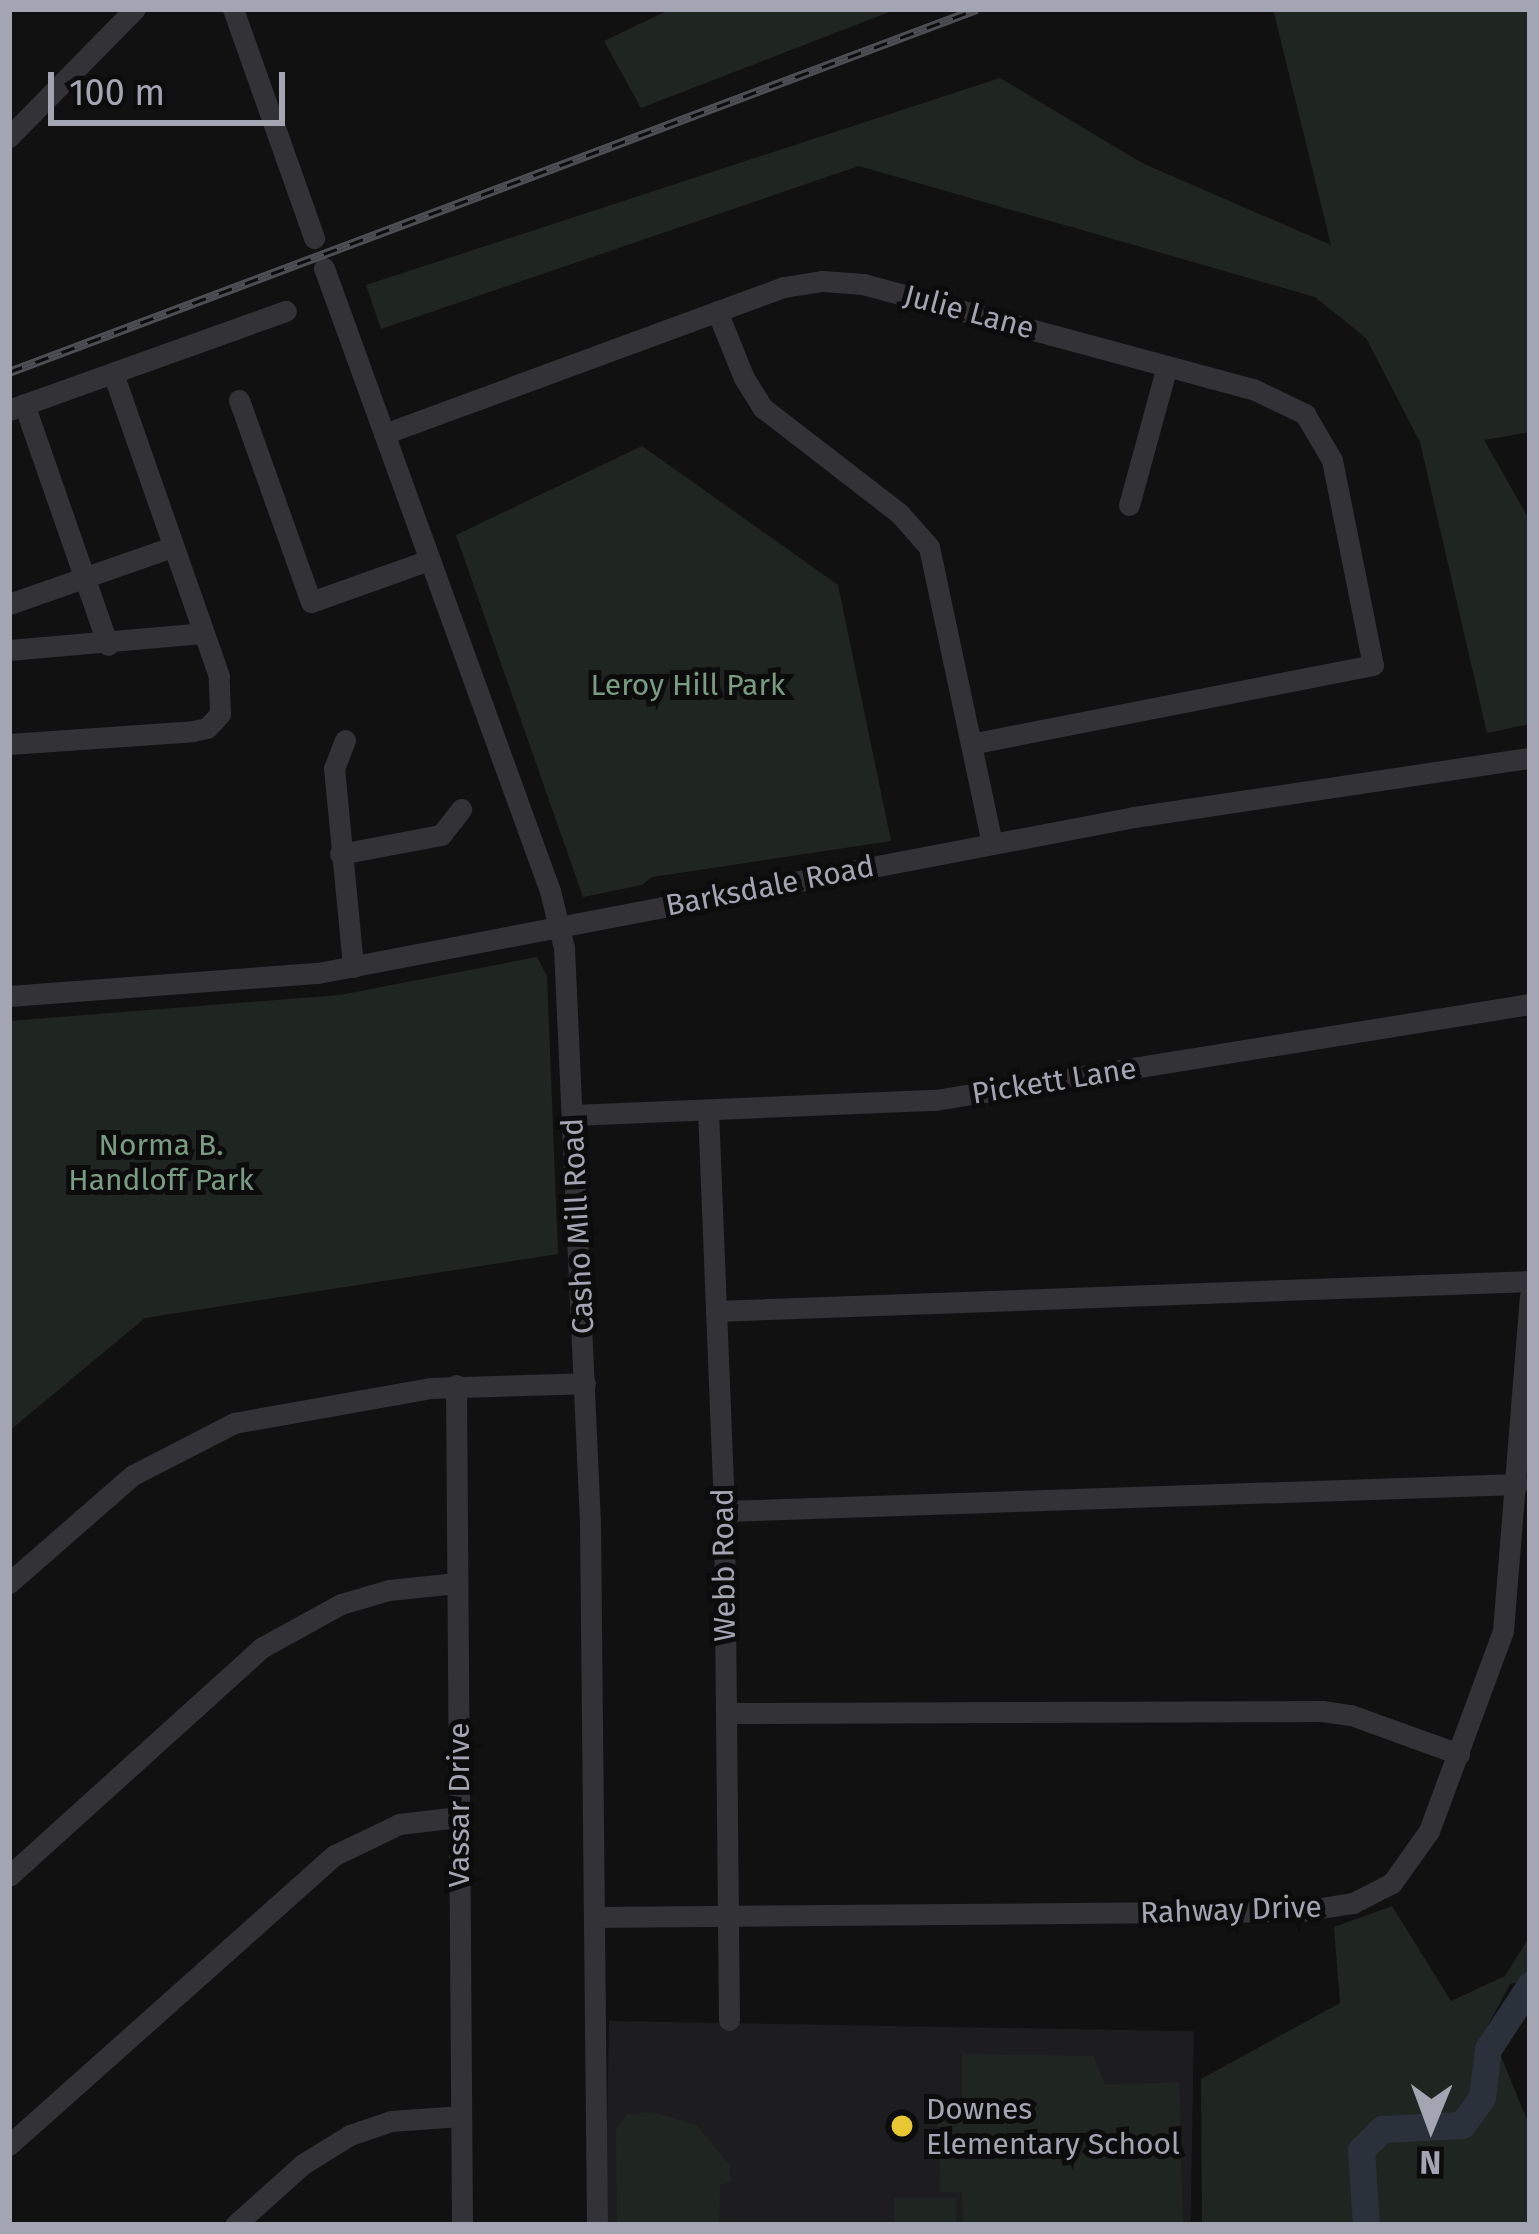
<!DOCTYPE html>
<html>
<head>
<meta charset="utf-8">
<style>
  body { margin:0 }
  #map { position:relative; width:1539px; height:2234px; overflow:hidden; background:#111112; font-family:"Fira Sans",sans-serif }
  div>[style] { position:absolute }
  .built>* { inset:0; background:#1d1d1f; transform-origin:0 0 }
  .green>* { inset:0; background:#1f2621; transform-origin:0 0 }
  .river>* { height:27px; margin:-13.5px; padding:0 13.5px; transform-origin:13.5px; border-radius:13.5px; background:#2b313a }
  .minor>* { height:21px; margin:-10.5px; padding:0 10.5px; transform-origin:10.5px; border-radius:10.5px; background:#323237 }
  .rail>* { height:9px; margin-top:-4.5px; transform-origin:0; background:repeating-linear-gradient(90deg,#0c0c0d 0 14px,#4d4e54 0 28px); box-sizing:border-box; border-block:3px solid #4d4e54 }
  .dots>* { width:33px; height:33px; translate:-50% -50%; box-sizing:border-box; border:6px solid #0c0c0d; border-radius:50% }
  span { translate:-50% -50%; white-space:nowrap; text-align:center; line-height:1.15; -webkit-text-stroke:10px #0c0c0d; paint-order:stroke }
  .street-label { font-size:30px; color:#a3a5b2 }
  .park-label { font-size:30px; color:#7a9c82 }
  .poi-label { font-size:30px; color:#a3a5b2 }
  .left { translate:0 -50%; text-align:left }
  .frame { position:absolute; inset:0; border:12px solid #a3a5b2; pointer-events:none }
  .north { position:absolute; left:1371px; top:2066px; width:120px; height:120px; -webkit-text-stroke:9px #0c0c0d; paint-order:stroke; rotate:181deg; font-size:33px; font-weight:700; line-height:48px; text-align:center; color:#a3a5b2 }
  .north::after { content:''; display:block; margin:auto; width:42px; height:54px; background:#a3a5b2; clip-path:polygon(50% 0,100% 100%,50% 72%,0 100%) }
  .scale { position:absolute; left:48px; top:72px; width:237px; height:54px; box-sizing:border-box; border:6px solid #a3a5b2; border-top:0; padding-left:15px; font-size:36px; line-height:42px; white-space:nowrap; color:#a3a5b2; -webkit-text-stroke:9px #0c0c0d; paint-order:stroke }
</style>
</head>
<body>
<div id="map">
  <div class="built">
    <i style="left:609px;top:2021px;width:585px;height:204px;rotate:1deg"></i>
  </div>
  <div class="green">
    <i style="clip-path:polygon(671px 9px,897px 9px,641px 108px,604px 41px)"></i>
    <i style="clip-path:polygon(1273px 9px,1530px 9px,1530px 432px,1484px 440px,1530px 521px,1530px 724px,1487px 733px,1420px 442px,1366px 338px,1315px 297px,859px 166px,381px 329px,366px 285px,1000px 78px,1142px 163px,1331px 245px)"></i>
    <i style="clip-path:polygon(642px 446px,838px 585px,891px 841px,652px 877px,642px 885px,583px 897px,456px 535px)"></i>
    <i style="clip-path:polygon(537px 957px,547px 976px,558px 1254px,145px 1318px,9px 1431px,9px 1021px,340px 995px)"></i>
    <i style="clip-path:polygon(1392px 1906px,1451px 2001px,1505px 1976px,1530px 1936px,1530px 1980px,1510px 1984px,1488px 2025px,1530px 2127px,1530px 2225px,1202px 2225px,1201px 2079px,1340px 2003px,1334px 1927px)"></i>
    <i style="clip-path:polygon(962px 2054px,1093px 2056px,1105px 2085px,1179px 2082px,1183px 2225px,963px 2225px,962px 2192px,940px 2192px,938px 2116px,962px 2115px)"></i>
    <i style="clip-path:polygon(653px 2112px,696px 2125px,729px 2164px,731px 2182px,720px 2185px,719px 2225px,617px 2225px,616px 2130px,626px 2115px)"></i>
    <i style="left:894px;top:2198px;width:62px;height:27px"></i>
  </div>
  <div class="river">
    <i style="left:1366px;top:2225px;width:75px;rotate:-93.8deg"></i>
    <i style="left:1361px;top:2150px;width:30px;rotate:-45deg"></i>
    <i style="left:1382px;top:2129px;width:80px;rotate:-2.9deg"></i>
    <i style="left:1462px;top:2125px;width:34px;rotate:-54deg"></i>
    <i style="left:1482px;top:2097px;width:48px;rotate:-82.9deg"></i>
    <i style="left:1488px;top:2049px;width:77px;rotate:-56.7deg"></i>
  </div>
  <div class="minor">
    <i style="left:233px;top:9px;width:243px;rotate:70.5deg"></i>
    <i style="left:9px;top:137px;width:180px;rotate:-45.5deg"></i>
    <i style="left:324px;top:268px;width:663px;rotate:70.06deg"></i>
    <i style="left:550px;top:891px;width:59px;rotate:76.2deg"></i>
    <i style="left:564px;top:948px;width:576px;rotate:87.41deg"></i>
    <i style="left:590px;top:1523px;width:702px;rotate:89.43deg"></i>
    <i style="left:717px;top:311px;width:72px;rotate:68.1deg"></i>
    <i style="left:744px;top:378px;width:36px;rotate:58deg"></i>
    <i style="left:763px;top:408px;width:172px;rotate:37.7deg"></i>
    <i style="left:899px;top:513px;width:45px;rotate:48.6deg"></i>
    <i style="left:929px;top:547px;width:303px;rotate:78deg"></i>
    <i style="left:239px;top:400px;width:214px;rotate:70.4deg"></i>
    <i style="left:311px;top:602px;width:125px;rotate:-19.6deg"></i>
    <i style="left:24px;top:404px;width:255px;rotate:70.8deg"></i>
    <i style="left:9px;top:410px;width:294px;rotate:-19.7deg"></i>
    <i style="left:384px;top:434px;width:426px;rotate:-20.2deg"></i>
    <i style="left:784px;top:287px;width:39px;rotate:-9deg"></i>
    <i style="left:823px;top:281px;width:40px;rotate:4.3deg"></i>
    <i style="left:863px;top:284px;width:404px;rotate:15.1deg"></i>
    <i style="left:1253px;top:389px;width:58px;rotate:25.7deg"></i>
    <i style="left:1305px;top:414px;width:53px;rotate:59.6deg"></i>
    <i style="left:1332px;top:460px;width:209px;rotate:78.7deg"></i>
    <i style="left:1373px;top:665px;width:409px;rotate:168.9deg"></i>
    <i style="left:1129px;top:505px;width:144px;rotate:-74.7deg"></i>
    <i style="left:9px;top:604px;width:173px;rotate:-19.3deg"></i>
    <i style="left:9px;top:650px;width:194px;rotate:-5deg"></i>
    <i style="left:345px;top:740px;width:30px;rotate:111deg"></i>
    <i style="left:334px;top:768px;width:200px;rotate:84.5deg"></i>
    <i style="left:9px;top:744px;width:184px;rotate:-4deg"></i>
    <i style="left:193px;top:731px;width:14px;rotate:-12deg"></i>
    <i style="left:207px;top:728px;width:19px;rotate:-47deg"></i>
    <i style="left:220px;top:714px;width:38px;rotate:-92deg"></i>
    <i style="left:219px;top:676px;width:321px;rotate:-109.3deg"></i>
    <i style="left:340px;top:854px;width:103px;rotate:-10.7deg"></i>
    <i style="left:441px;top:835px;width:33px;rotate:-52deg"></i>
    <i style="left:9px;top:996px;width:310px;rotate:-4.3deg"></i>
    <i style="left:318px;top:973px;width:831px;rotate:-10.82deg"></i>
    <i style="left:1134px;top:817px;width:400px;rotate:-8.5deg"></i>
    <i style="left:708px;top:1110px;width:401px;rotate:87.7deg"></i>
    <i style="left:724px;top:1511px;width:509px;rotate:89.44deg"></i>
    <i style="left:573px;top:1115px;width:362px;rotate:-2.4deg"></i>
    <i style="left:935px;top:1100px;width:603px;rotate:-9.17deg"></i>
    <i style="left:716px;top:1311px;width:815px;rotate:-2.11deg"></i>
    <i style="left:456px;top:1385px;width:840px;rotate:89.59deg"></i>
    <i style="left:724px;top:1511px;width:794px;rotate:-1.95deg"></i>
    <i style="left:9px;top:1583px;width:164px;rotate:-41.1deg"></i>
    <i style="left:133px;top:1475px;width:114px;rotate:-27.2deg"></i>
    <i style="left:234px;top:1423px;width:199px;rotate:-10.1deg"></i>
    <i style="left:430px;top:1388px;width:155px;rotate:-1.8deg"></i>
    <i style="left:726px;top:1713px;width:596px;rotate:-0.19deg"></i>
    <i style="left:1322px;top:1711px;width:29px;rotate:8deg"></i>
    <i style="left:1351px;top:1715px;width:115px;rotate:19.9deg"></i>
    <i style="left:9px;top:1876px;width:340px;rotate:-42.1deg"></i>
    <i style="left:261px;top:1648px;width:91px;rotate:-28.8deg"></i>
    <i style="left:341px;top:1604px;width:50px;rotate:-16.3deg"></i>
    <i style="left:389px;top:1590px;width:68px;rotate:-5.9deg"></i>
    <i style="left:594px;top:1917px;width:708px;rotate:-0.49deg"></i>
    <i style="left:1302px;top:1911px;width:52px;rotate:-8.9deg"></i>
    <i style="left:1353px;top:1903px;width:44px;rotate:-27.1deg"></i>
    <i style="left:1392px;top:1883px;width:64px;rotate:-54.6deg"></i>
    <i style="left:1429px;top:1831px;width:213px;rotate:-69.7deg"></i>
    <i style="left:1503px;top:1631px;width:336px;rotate:-85.4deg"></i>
    <i style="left:9px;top:2145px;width:436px;rotate:-41.7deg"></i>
    <i style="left:335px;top:1855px;width:71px;rotate:-25.8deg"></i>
    <i style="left:399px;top:1824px;width:60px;rotate:-6.7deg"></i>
    <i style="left:235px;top:2225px;width:91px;rotate:-41.9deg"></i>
    <i style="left:303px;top:2164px;width:55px;rotate:-31.7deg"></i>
    <i style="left:350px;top:2135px;width:43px;rotate:-18.9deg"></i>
    <i style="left:391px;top:2121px;width:70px;rotate:-4.1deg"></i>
  </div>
  <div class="rail">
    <i style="left:9px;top:372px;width:1034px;rotate:-20.56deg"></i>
  </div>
  <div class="dots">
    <i style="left:902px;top:2126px;background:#e8c733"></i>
  </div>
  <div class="street-label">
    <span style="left:969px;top:312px;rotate:15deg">Julie Lane</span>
    <span style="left:770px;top:886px;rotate:-11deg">Barksdale Road</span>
    <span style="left:1054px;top:1081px;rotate:-9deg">Pickett Lane</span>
    <span style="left:578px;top:1226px;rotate:-93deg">Casho Mill Road</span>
    <span style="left:724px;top:1565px;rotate:-91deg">Webb Road</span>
    <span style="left:459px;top:1805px;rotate:-90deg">Vassar Drive</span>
    <span style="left:1231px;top:1910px;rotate:-2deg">Rahway Drive</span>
  </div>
  <div class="park-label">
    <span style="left:688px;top:685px">Leroy Hill Park</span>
    <span style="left:161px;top:1162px">Norma B.<br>Handloff Park</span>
  </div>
  <div class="poi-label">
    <span class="left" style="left:926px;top:2126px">Downes<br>Elementary School</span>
  </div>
  <div class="frame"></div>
  <div class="north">N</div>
  <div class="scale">100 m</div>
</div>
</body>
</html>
